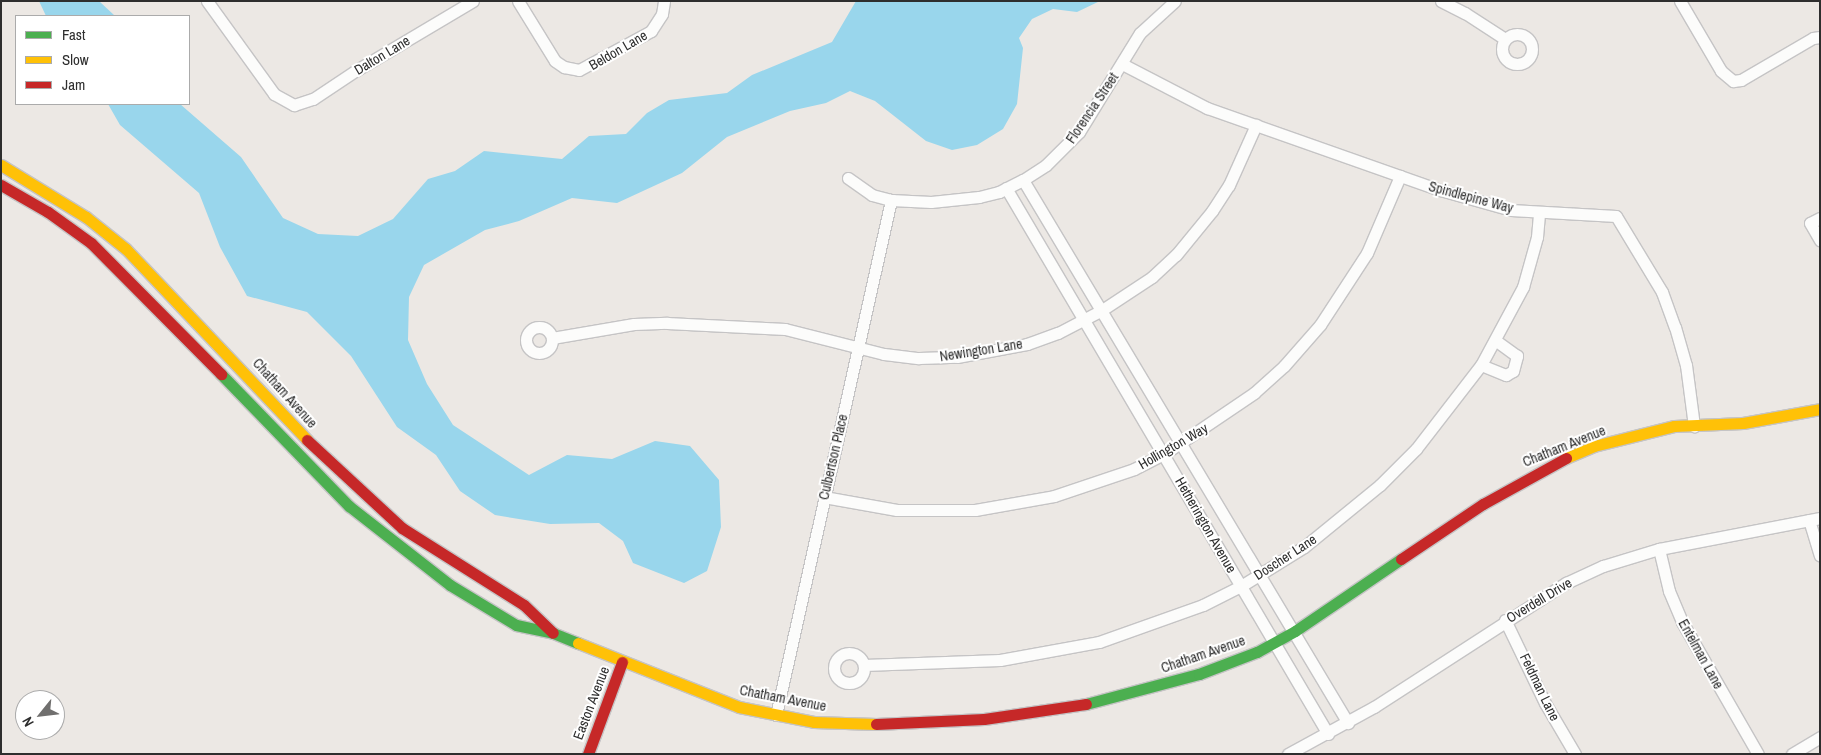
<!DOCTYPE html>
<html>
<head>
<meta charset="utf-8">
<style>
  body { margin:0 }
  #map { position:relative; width:1821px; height:755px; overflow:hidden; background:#ece8e4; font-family:"Archivo Narrow",sans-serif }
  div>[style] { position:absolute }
  .water>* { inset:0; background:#99d6ec }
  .roads { filter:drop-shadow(1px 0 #c5c4c5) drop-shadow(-1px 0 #c5c4c5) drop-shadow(0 1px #c5c4c5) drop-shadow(0 -1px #c5c4c5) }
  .street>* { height:11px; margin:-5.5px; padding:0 5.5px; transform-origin:5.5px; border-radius:5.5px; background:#fcfcfb }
  .street>.ring { margin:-5.5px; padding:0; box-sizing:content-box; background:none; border:11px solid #fcfcfb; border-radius:50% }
  .fast>* { height:11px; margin:-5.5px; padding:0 5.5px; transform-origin:5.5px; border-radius:5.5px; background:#4caf50 }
  .slow>* { height:11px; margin:-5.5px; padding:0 5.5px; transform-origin:5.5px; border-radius:5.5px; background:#ffc107 }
  .jam>* { height:11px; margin:-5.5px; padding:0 5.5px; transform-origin:5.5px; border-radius:5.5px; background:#c62828 }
  span { translate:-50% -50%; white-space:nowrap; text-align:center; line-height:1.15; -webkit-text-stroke:4px #fff; paint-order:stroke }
  .street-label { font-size:14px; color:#2e2e2e }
  .frame { position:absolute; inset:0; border:2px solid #2e2e2e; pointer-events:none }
  .legend { position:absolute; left:15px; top:15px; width:175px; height:90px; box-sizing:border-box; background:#fff; border:1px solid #ababab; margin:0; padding:6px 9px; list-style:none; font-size:15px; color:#2e2e2e }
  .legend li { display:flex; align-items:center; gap:10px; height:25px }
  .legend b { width:25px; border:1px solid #ababab }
  .north { position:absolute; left:15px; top:690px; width:50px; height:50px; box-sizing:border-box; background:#fff; border:1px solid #ababab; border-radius:50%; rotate:241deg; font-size:14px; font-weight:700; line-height:20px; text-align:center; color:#2e2e2e }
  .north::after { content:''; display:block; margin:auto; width:18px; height:22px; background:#706f6e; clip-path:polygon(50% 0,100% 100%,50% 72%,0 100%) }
</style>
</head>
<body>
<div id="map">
  <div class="water">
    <i style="clip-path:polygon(39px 1px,99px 1px,115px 16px,46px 16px)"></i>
    <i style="clip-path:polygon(856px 1px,1100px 1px,1077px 12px,1053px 9px,1032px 19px,1019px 38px,1023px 48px,1017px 104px,1003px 129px,977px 145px,952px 150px,926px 141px,875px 101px,850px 91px,826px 103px,790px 111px,727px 137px,682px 173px,617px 203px,572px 198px,519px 221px,485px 230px,424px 265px,409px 297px,408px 340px,427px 384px,453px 425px,529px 475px,567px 455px,612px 459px,655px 441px,690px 446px,719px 480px,721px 527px,707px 571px,684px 583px,633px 563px,623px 541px,599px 523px,550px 524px,495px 515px,460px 491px,436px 455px,397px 427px,351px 356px,307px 312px,247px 296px,220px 247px,199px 193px,120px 125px,108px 104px,180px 104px,241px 157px,283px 218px,318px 234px,358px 236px,393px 219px,428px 179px,455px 171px,484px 151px,562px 159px,589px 136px,626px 134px,647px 113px,669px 100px,727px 93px,752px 75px,832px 42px)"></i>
  </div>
  <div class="roads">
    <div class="street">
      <i style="left:207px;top:1px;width:115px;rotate:54.2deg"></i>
      <i style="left:274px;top:94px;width:23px;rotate:29deg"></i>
      <i style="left:294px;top:105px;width:20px;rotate:-18deg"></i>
      <i style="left:313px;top:99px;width:50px;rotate:-33.7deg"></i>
      <i style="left:355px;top:71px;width:137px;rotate:-30.7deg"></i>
      <i style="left:518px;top:1px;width:70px;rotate:58.3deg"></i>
      <i style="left:555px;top:61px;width:11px;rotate:34deg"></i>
      <i style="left:564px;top:67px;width:15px;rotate:11deg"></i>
      <i style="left:579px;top:70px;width:82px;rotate:-28.4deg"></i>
      <i style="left:651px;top:31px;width:20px;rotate:-57deg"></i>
      <i style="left:662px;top:14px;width:13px;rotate:-81deg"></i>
      <i style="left:1441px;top:1px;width:27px;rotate:27deg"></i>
      <i style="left:1465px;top:13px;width:48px;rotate:33deg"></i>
      <i style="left:1680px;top:1px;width:81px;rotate:59.6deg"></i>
      <i style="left:1721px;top:71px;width:16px;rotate:40deg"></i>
      <i style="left:1733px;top:81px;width:8px;rotate:-7deg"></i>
      <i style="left:1741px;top:80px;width:83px;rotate:-30.3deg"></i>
      <i style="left:1813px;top:38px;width:7px;rotate:-8deg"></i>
      <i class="ring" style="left:1502px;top:34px;width:19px;height:19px"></i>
      <i style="left:1122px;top:64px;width:96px;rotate:27.4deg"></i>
      <i style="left:1207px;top:108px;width:247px;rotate:19.4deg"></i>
      <i style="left:1440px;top:190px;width:74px;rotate:15.7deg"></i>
      <i style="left:1511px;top:210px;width:105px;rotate:3.3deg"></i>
      <i style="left:1616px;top:216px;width:89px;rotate:58.8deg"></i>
      <i style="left:1662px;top:292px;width:37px;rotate:70deg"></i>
      <i style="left:1675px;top:327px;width:40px;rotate:74deg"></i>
      <i style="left:1686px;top:365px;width:62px;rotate:82.5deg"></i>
      <i style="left:848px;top:178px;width:29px;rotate:35deg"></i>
      <i style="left:872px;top:195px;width:20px;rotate:15deg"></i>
      <i style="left:891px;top:200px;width:40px;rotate:2.9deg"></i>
      <i style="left:931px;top:202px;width:48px;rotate:-5.9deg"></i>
      <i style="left:979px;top:197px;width:21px;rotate:-14deg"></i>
      <i style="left:999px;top:192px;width:27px;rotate:-27deg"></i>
      <i style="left:1023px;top:180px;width:27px;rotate:-33deg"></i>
      <i style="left:1046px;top:165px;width:47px;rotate:-45deg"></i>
      <i style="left:1079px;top:132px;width:116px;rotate:-58.4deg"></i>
      <i style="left:1140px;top:33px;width:47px;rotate:-42.4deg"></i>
      <i style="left:1023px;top:180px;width:633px;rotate:59.1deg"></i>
      <i style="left:1006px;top:188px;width:634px;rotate:59.47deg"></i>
      <i style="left:1820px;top:218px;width:11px;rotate:153deg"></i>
      <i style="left:1810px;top:223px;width:20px;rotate:60deg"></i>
      <i class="ring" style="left:526px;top:327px;width:15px;height:15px"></i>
      <i style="left:552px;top:338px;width:83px;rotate:-9.7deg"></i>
      <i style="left:634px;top:324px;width:33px;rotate:-2deg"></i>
      <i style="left:667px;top:323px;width:118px;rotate:2.9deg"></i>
      <i style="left:785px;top:329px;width:102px;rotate:14.2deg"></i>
      <i style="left:884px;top:354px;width:35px;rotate:7deg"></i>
      <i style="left:919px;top:358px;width:38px;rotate:-2deg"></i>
      <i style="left:957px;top:357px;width:71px;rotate:-10.5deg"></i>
      <i style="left:1027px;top:344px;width:33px;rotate:-20deg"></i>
      <i style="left:1058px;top:333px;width:50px;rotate:-27.6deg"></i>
      <i style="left:1102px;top:310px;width:60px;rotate:-33.4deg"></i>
      <i style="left:1152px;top:277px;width:33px;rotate:-43deg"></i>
      <i style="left:1176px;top:255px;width:57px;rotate:-50.7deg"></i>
      <i style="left:1212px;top:211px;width:31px;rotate:-57deg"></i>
      <i style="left:1229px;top:185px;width:66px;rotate:-65.8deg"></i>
      <i style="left:1481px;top:365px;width:27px;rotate:22deg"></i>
      <i style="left:1506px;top:375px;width:8px;rotate:-30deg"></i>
      <i style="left:1513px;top:371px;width:16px;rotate:-75deg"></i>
      <i style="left:1517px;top:356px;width:27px;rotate:-144deg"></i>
      <i style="left:824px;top:497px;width:74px;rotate:10.1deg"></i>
      <i style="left:897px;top:510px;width:78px"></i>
      <i style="left:975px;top:510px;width:80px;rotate:-10deg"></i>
      <i style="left:1054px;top:496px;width:84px;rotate:-18.6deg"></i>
      <i style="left:1134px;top:469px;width:34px;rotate:-27deg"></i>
      <i style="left:1164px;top:454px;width:109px;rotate:-34.1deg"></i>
      <i style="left:1254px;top:393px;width:40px;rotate:-42deg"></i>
      <i style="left:1284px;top:366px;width:55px;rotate:-48.7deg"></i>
      <i style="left:1320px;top:325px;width:86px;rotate:-56.9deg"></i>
      <i style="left:1367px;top:253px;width:84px;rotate:-66.8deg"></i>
      <i style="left:1809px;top:520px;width:37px;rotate:73deg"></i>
      <i style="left:1659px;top:549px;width:43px;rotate:76.6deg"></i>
      <i style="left:1669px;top:591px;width:34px;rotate:67deg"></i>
      <i style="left:1682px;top:622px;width:152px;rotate:60.1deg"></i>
      <i style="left:1505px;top:620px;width:92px;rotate:64.3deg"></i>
      <i style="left:1545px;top:703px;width:59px;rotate:59.5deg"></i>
      <i class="ring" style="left:834px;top:653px;width:19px;height:19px"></i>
      <i style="left:864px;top:665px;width:136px;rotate:-2.1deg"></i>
      <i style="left:1000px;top:660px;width:101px;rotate:-10.3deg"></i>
      <i style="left:1099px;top:642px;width:110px;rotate:-19.6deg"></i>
      <i style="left:1203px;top:605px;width:42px;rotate:-26.6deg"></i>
      <i style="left:1241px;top:586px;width:74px;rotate:-31.8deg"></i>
      <i style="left:1304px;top:547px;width:98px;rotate:-39.2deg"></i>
      <i style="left:1380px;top:485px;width:51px;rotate:-45deg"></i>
      <i style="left:1416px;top:449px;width:106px;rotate:-52.3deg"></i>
      <i style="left:1481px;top:365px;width:89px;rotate:-61.7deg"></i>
      <i style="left:1523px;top:287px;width:52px;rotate:-74.4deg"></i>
      <i style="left:1537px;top:237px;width:25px;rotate:-85deg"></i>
      <i style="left:776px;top:715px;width:528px;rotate:-77.41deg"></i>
      <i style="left:1288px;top:754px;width:98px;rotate:-28.7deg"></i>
      <i style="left:1374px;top:707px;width:229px;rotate:-32.9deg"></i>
      <i style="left:1566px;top:583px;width:41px;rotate:-24.7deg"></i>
      <i style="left:1603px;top:566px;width:59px;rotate:-16.9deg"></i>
      <i style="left:1659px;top:549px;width:164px;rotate:-10.9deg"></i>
      <i style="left:1792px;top:754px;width:33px;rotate:-31deg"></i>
    </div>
    <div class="fast">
      <i style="left:221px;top:374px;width:184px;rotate:45.9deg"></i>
      <i style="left:349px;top:506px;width:128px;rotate:38deg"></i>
      <i style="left:450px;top:585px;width:77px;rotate:31.2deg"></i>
      <i style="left:516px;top:625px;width:38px;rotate:12deg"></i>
      <i style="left:553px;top:633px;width:27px;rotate:22deg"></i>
      <i style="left:1086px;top:704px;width:117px;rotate:-14.9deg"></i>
      <i style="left:1199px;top:674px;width:62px;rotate:-20.8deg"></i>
      <i style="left:1257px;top:652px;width:43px;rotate:-28.9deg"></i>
      <i style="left:1295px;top:631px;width:128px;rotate:-34.2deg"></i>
    </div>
    <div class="slow">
      <i style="left:1px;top:165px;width:100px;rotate:31.5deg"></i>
      <i style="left:86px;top:217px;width:51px;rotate:38.7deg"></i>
      <i style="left:126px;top:249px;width:263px;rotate:46.5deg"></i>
      <i style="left:1566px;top:458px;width:30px;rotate:-23deg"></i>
      <i style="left:1594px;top:446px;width:82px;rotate:-14deg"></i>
      <i style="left:1674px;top:426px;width:69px;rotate:-2.5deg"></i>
      <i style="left:1743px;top:423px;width:78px;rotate:-10.3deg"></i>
      <i style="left:578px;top:643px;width:173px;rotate:21.7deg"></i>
      <i style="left:739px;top:707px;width:76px;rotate:11.3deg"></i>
      <i style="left:814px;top:722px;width:62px;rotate:1.8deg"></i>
    </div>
    <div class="jam">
      <i style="left:1px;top:185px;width:54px;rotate:29.9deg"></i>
      <i style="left:48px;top:212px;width:53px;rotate:35.8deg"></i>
      <i style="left:91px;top:243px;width:185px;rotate:45.2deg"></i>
      <i style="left:307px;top:440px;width:129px;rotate:42.8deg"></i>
      <i style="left:402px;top:528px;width:144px;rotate:32.3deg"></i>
      <i style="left:524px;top:605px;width:40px;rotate:44deg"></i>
      <i style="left:1401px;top:559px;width:99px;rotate:-33.9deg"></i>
      <i style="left:1483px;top:504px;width:95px;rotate:-29deg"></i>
      <i style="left:876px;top:724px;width:108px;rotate:-2.7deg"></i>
      <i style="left:984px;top:719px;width:103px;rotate:-8.4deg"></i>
      <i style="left:588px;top:754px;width:98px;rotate:-69.7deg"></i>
    </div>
  </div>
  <div class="street-label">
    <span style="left:618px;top:50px;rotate:-30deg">Beldon Lane</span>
    <span style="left:382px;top:55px;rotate:-31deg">Dalton Lane</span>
    <span style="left:1092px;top:108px;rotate:-56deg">Florencia Street</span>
    <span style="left:1471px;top:197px;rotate:15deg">Spindlepine Way</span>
    <span style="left:981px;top:350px;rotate:-9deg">Newington Lane</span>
    <span style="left:285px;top:393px;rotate:48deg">Chatham Avenue</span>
    <span style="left:1173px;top:446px;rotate:-30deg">Hollington Way</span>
    <span style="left:1564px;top:446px;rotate:-22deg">Chatham Avenue</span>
    <span style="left:833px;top:457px;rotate:-77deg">Culbertson Place</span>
    <span style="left:1206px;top:525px;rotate:60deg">Hetherington Avenue</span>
    <span style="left:1285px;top:557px;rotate:-33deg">Doscher Lane</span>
    <span style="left:1539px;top:600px;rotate:-31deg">Overdell Drive</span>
    <span style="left:1203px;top:654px;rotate:-19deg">Chatham Avenue</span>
    <span style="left:1701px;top:654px;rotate:61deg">Entelman Lane</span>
    <span style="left:1540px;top:687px;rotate:64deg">Feldman Lane</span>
    <span style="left:783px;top:698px;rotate:11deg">Chatham Avenue</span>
    <span style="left:591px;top:703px;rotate:-69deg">Easton Avenue</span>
  </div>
  <div class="frame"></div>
  <ul class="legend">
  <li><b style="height:6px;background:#4caf50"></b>Fast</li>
  <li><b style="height:6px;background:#ffc107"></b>Slow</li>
  <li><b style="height:6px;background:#c62828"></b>Jam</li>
  </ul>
  <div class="north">N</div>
</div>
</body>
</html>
